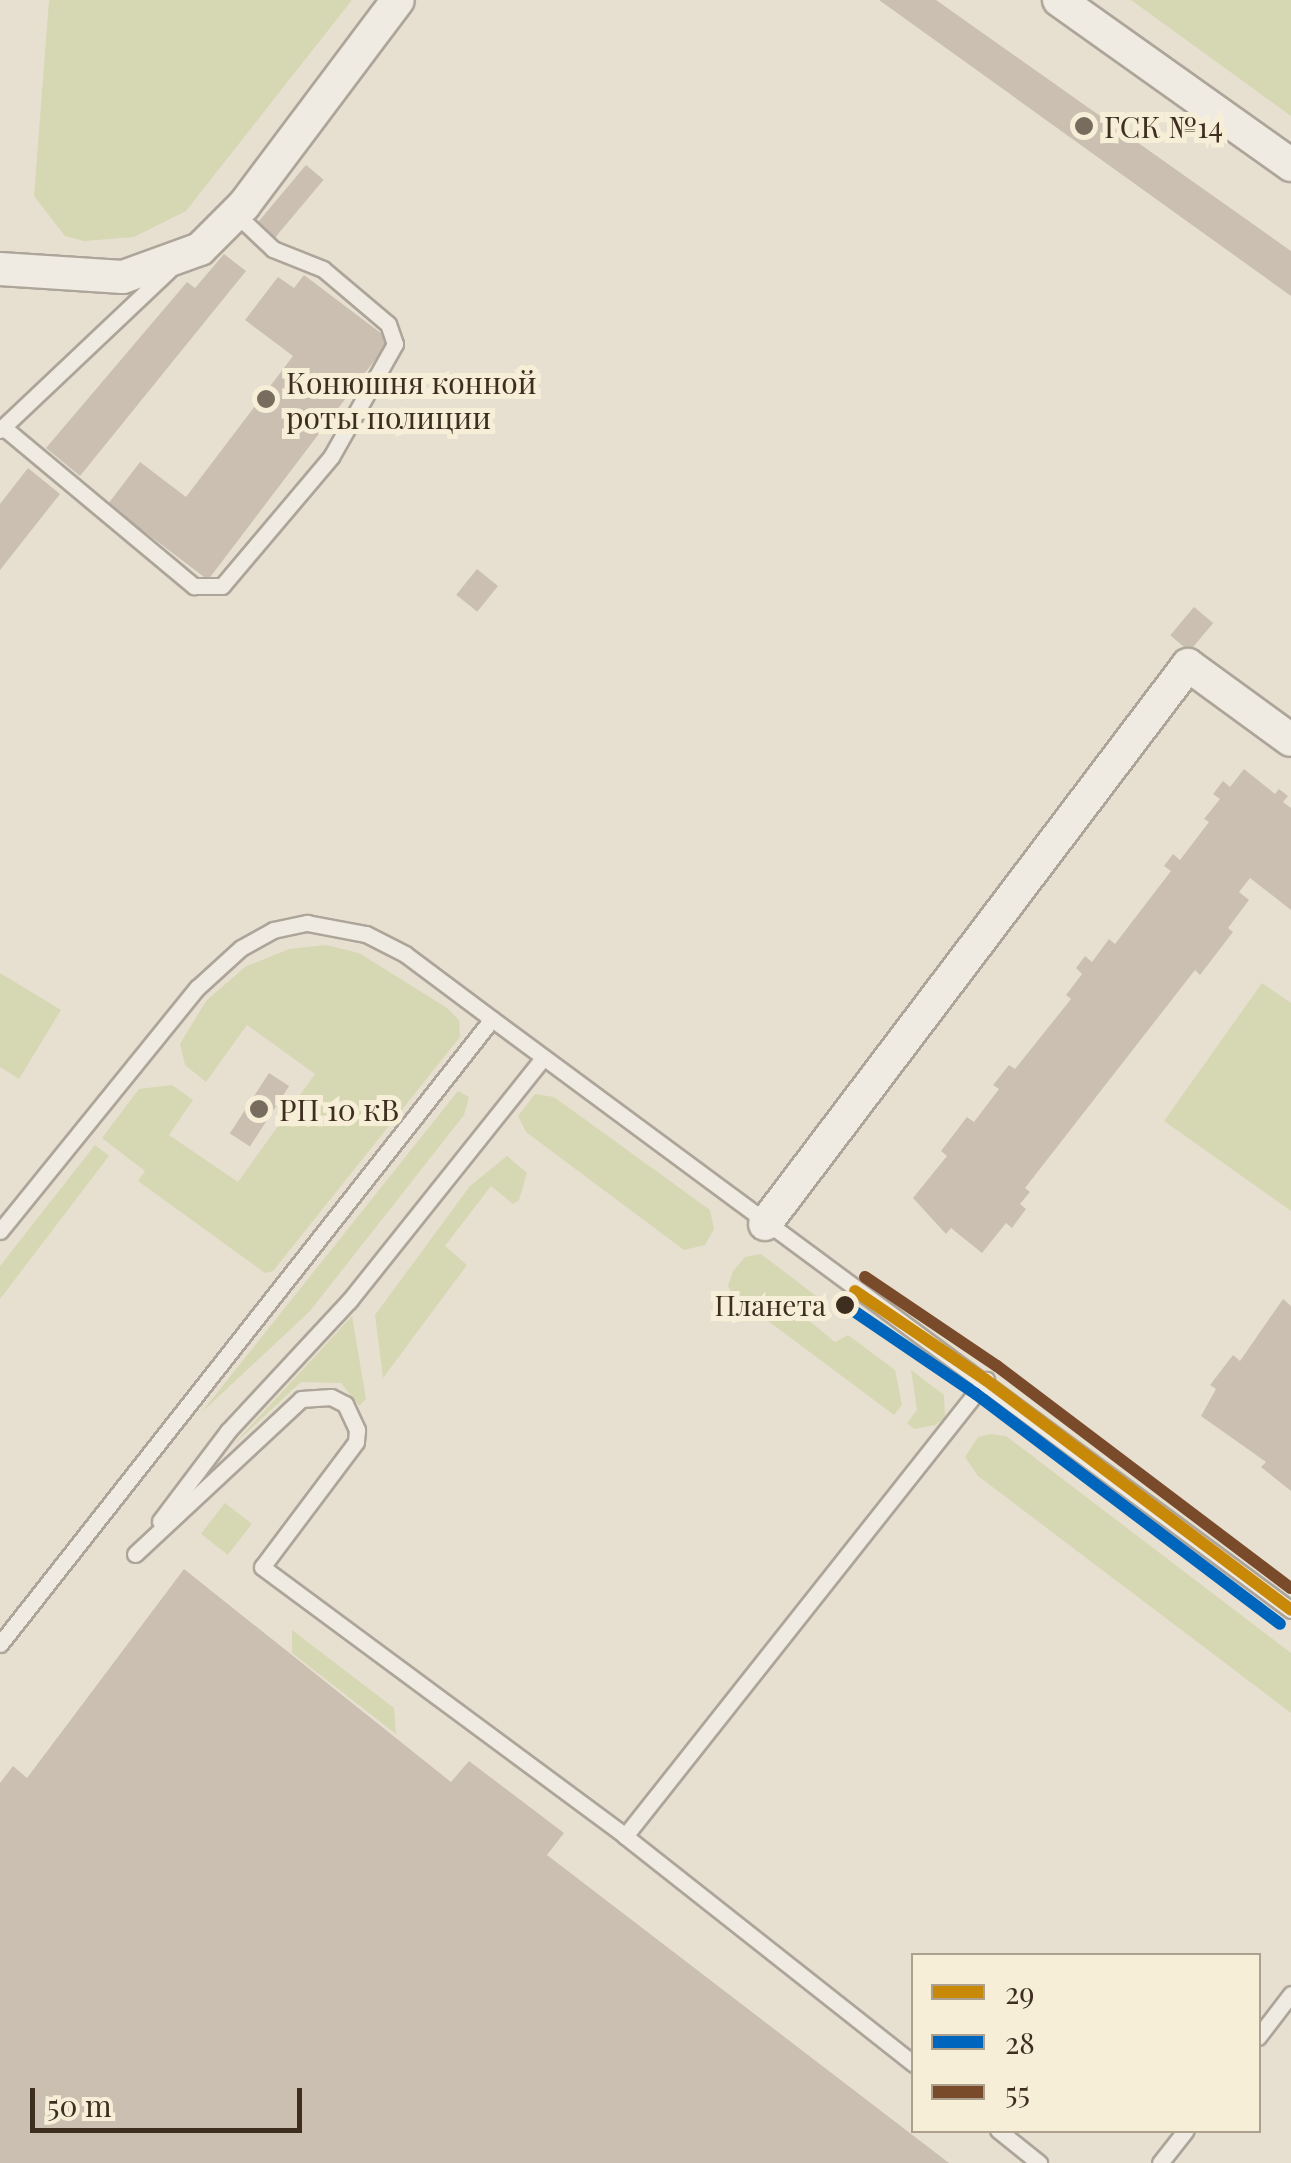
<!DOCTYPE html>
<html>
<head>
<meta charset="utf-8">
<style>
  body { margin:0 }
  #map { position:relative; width:1291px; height:2163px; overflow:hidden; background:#e7e0d1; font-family:"Playfair Display",serif }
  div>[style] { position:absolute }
  .green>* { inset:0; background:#d6d7b3; transform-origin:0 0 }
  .building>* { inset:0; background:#cbbfb2; transform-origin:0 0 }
  .roads { filter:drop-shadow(2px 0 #ada599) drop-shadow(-2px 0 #ada599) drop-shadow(0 2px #ada599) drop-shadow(0 -2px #ada599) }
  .service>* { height:15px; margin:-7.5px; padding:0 7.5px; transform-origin:7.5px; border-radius:7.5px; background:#efebe3 }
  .minor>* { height:32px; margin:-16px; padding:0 16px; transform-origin:16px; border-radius:16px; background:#efebe3 }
  .bus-1>* { height:12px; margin:-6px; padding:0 6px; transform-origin:6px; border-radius:6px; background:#c88808 }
  .bus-2>* { height:12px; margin:-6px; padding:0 6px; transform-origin:6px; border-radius:6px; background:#0065bd }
  .bus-3>* { height:12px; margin:-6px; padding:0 6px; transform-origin:6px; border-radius:6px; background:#7a4b2a }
  .dots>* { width:28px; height:28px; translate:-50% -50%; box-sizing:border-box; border:5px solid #f7eed8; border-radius:50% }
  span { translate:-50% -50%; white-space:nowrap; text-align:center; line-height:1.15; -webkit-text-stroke:10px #f7eed8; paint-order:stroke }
  .bus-label { font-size:28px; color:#3d2e20 }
  .right { translate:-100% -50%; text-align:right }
  .poi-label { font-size:30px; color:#3d2e20 }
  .left { translate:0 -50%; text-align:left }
  .legend { position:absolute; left:911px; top:1953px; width:350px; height:180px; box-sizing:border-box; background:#f7eed8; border:2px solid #ada18e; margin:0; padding:12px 18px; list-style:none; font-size:30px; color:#3d2e20 }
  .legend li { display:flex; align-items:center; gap:20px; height:50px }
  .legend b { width:50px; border:2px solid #ada18e }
  .scale { position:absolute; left:30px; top:2088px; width:272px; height:45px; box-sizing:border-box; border:5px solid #3d2e20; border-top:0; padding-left:12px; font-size:30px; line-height:35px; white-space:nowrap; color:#3d2e20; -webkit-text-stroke:8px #f7eed8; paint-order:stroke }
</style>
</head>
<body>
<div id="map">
  <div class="green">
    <i style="clip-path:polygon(49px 0,352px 0,186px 211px,134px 237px,84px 241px,65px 236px,34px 196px)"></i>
    <i style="clip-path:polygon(1131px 0,1291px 0,1291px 116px)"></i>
    <i style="clip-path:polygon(326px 945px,359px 953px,447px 1008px,459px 1020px,460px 1037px,273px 1271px,265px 1273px,138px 1181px,145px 1171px,102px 1138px,139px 1089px,172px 1085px,193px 1100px,169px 1135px,238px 1182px,315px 1074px,247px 1025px,206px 1082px,185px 1065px,180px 1044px,206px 1001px,245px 967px,289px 949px)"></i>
    <i style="clip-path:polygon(0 973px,61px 1010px,19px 1079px,0 1067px)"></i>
    <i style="clip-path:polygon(1262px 983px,1291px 1003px,1291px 1211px,1164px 1121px)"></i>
    <i style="clip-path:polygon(458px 1091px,469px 1097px,464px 1115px,310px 1311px,201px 1413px)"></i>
    <i style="clip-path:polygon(535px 1094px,554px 1097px,710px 1210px,714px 1229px,705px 1245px,684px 1250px,526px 1132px,518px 1116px)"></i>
    <i style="clip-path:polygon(95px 1145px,109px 1156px,0 1299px,0 1266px)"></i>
    <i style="clip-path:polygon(507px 1156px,527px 1173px,519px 1200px,513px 1204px,491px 1186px,445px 1246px,467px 1265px,383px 1378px,375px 1315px,470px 1186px)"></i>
    <i style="clip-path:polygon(761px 1254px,824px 1302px,808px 1320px,835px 1342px,848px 1335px,895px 1370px,902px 1405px,894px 1415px,733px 1295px,728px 1286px,733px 1271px,745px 1257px)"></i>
    <i style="clip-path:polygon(352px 1316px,366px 1399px,359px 1406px,341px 1383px,301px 1382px,233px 1445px)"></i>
    <i style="clip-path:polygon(911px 1370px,944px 1395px,945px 1418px,935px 1425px,914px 1429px,907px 1423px,917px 1410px)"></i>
    <i style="clip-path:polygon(990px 1434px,1006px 1436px,1291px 1653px,1291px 1713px,978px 1476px,965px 1457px,978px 1437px)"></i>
    <i style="left:225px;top:1503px;width:34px;height:39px;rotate:38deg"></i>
    <i style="clip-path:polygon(292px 1630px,394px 1708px,396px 1734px,292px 1653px)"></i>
  </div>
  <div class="building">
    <i style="clip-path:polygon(879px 0,936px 0,1291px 251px,1291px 296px)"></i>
    <i style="left:306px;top:165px;width:23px;height:77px;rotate:40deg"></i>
    <i style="clip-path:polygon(224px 254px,246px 271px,80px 476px,46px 448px,187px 282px,195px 288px)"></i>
    <i style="clip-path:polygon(304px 275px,390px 340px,208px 580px,108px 504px,140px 462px,186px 497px,293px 356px,245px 320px,278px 277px,294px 288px)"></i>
    <i style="clip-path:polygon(28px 468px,60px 494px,0 570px,0 504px)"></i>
    <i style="left:477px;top:569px;width:27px;height:33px;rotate:39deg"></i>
    <i style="left:1194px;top:607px;width:25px;height:37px;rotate:40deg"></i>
    <i style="clip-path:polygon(1244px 769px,1275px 794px,1279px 789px,1288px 796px,1283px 802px,1291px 808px,1291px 910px,1250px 878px,1239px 892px,1249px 900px,1228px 928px,1233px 932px,1200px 975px,1195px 970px,1025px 1188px,1030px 1192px,1020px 1204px,1026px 1209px,1012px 1228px,1006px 1223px,982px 1253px,951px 1228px,946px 1234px,913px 1198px,947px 1156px,941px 1151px,967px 1117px,974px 1122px,999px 1089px,993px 1085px,1009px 1065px,1015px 1069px,1071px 999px,1066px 995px,1082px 974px,1076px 968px,1085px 956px,1092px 962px,1109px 939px,1115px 944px,1171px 871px,1164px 866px,1173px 854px,1180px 860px,1209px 822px,1204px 819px,1220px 799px,1213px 794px,1223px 781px,1230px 787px)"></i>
    <i style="left:269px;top:1073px;width:24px;height:72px;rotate:33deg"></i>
    <i style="clip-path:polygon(1283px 1299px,1291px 1306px,1291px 1491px,1261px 1467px,1266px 1462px,1201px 1416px,1216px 1389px,1210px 1385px,1233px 1355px,1240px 1361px)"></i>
    <i style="clip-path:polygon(184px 1569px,451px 1782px,469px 1761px,564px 1833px,547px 1855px,949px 2163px,0 2163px,0 1783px,13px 1766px,27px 1778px)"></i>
  </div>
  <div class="roads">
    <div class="service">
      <i style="left:3px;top:427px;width:249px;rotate:39.8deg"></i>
      <i style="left:194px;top:586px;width:28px"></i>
      <i style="left:222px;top:586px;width:169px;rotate:-49.8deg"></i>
      <i style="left:331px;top:457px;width:130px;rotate:-60.5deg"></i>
      <i style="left:395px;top:344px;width:21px;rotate:-109deg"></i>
      <i style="left:388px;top:324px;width:85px;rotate:-139.8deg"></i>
      <i style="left:323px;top:269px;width:54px;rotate:-158.2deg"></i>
      <i style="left:273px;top:249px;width:51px;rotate:-136.6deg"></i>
      <i style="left:0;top:430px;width:233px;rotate:-43.4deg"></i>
      <i style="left:0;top:1231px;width:313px;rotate:-51deg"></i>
      <i style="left:197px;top:988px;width:59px;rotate:-42.3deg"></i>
      <i style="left:241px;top:948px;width:37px;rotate:-29deg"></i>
      <i style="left:273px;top:930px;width:35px;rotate:-12deg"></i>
      <i style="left:307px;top:923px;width:60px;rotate:10.6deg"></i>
      <i style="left:366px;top:934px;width:44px;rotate:27.1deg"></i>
      <i style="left:405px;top:954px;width:109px;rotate:36.8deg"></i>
      <i style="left:160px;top:1521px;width:113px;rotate:-52.9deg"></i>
      <i style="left:228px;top:1431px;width:178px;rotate:-47.1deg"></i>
      <i style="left:349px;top:1301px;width:311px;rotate:-51.4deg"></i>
      <i style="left:135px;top:1554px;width:227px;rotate:-43deg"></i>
      <i style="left:301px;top:1399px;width:30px;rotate:-4deg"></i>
      <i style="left:331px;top:1397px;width:16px;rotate:27deg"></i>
      <i style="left:345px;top:1404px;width:29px;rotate:65deg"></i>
      <i style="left:357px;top:1430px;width:12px;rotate:95deg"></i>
      <i style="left:356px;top:1442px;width:156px;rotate:126.9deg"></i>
      <i style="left:262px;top:1567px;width:452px;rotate:36.5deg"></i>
      <i style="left:625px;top:1836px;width:368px;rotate:38.3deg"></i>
      <i style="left:0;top:1644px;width:795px;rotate:-51.79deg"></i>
      <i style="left:492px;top:1019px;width:994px;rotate:36.49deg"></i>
      <i style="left:625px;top:1836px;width:582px;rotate:-51.63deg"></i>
      <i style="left:1258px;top:2037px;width:54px;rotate:-52.5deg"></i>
      <i style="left:998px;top:2130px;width:53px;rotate:38.8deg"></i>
      <i style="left:1160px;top:2163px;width:42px;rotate:-51.8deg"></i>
    </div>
    <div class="minor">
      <i style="left:1059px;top:0;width:285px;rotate:35.4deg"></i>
      <i style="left:0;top:269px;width:123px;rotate:3.7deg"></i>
      <i style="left:123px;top:277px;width:82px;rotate:-20deg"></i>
      <i style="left:200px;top:249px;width:62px;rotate:-45deg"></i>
      <i style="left:244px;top:205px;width:256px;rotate:-53.1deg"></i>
      <i style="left:765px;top:1224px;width:701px;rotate:-52.88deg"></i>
      <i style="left:1188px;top:665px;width:127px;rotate:36.1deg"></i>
    </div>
  </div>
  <div class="bus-1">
    <i style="left:855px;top:1291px;width:158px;rotate:34.2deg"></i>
    <i style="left:986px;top:1380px;width:382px;rotate:37deg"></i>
  </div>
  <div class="bus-2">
    <i style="left:845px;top:1305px;width:158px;rotate:34.2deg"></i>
    <i style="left:976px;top:1394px;width:381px;rotate:37.1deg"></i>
  </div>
  <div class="bus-3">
    <i style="left:865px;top:1277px;width:159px;rotate:34deg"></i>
    <i style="left:997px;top:1366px;width:368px;rotate:37.1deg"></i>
  </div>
  <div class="dots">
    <i style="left:1084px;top:126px;background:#786c5e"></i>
    <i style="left:266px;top:399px;background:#786c5e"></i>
    <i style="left:259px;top:1109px;background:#786c5e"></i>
    <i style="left:845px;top:1305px;background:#3d2e20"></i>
  </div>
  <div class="bus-label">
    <span class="right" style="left:826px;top:1305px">Планета</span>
  </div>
  <div class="poi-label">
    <span class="left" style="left:1104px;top:126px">ГСК №14</span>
    <span class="left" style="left:286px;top:399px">Конюшня конной<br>роты полиции</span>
    <span class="left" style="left:279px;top:1109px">РП 10 кВ</span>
  </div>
  <ul class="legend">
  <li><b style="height:12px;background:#c88808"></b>29</li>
  <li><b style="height:12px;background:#0065bd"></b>28</li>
  <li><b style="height:12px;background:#7a4b2a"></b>55</li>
  </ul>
  <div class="scale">50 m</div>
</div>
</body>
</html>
